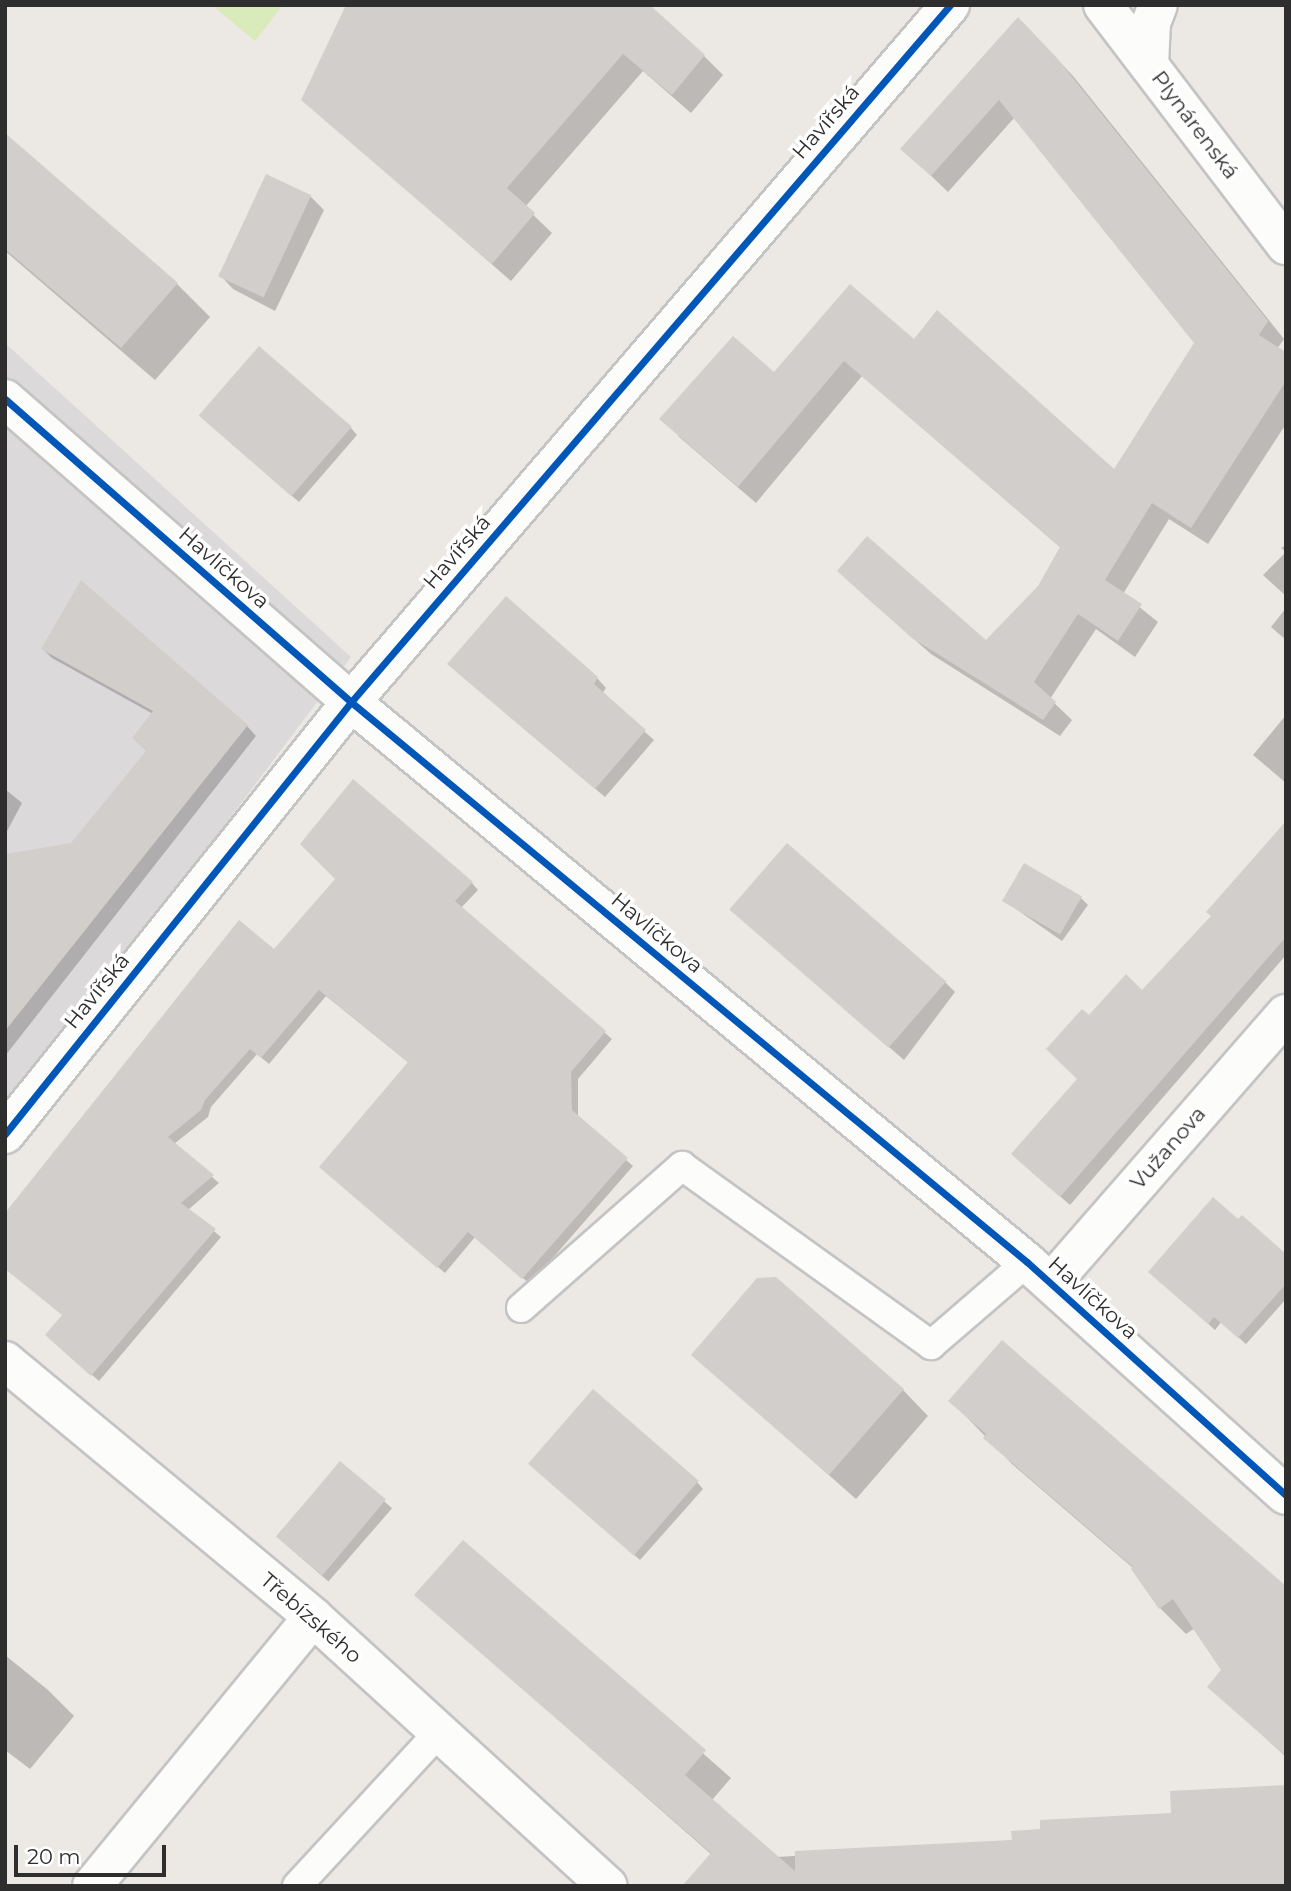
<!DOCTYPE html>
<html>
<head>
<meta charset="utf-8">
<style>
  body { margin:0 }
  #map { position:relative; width:1291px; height:1891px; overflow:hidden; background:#ece8e4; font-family:Montserrat,sans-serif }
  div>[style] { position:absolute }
  .industrial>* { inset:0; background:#dcd9db }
  .pitch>* { inset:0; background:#d9eabb }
  .shadow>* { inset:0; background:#0003; transform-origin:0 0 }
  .building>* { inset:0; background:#d1cecb; transform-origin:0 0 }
  .roads { filter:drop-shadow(2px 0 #c5c4c5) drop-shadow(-2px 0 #c5c4c5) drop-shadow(0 2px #c5c4c5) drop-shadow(0 -2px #c5c4c5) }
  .service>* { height:28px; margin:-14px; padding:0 14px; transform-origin:14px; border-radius:14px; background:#fcfcfb }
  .minor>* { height:38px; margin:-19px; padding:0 19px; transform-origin:19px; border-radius:19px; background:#fcfcfb }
  .tertiary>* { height:38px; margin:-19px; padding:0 19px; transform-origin:19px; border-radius:19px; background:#fcfcfb }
  .cycleway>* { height:7px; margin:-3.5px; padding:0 3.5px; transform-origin:3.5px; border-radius:3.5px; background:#0057b8 }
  span { translate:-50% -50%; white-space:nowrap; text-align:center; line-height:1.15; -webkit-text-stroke:7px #fff; paint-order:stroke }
  .street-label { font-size:21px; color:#2e2e2e }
  .frame { position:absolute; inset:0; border:7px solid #2e2e2e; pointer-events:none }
  .scale { position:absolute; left:14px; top:1845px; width:152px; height:32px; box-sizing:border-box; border:4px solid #2e2e2e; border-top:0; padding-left:9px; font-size:21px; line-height:24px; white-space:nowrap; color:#2e2e2e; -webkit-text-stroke:5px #fff; paint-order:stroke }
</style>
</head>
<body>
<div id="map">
  <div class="industrial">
    <i style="clip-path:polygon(5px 343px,351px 657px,5px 1117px)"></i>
  </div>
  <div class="pitch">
    <i style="clip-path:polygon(212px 5px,283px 5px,255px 41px)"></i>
  </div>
  <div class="shadow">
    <i style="clip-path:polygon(349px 5px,704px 56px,723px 75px,691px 113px,643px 71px,525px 207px,552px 233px,511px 281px,303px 99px)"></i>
    <i style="clip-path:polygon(1035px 36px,1073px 76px,1284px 339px,1277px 349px,1286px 354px,1286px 424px,1208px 544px,1169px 519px,1123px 594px,1158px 622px,1135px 657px,1096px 629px,1050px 699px,1072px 720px,1060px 736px,931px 654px,856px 588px,986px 643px,1040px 587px,1061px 548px,862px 376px,756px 503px,678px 436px,775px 374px,914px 341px,1114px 472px,1196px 343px,1015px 117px,948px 192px,903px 149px)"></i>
    <i style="clip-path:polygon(5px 136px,177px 284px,210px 317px,155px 380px,5px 251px)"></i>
    <i style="clip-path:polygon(310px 196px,324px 210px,275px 311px,233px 289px,219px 274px)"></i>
    <i style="clip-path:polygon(208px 423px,351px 428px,357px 435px,299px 502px)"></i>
    <i style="clip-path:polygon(1286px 545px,1286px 596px,1263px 575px,1286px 552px,1281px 548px)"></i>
    <i style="clip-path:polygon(1286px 608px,1286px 640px,1271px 627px)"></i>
    <i style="clip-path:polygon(43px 649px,247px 726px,256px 736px,5px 1056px,5px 855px,72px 845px,148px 751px,153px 714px,52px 658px)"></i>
    <i style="clip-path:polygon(458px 673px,597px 678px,606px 688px,602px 694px,654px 740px,605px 797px)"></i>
    <i style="clip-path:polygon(1286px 715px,1286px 783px,1253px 755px)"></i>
    <i style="clip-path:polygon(5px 789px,22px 803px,5px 835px)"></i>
    <i style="clip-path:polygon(1286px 823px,1286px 955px,1070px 1205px,1022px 1163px,1079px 1079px,1090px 1018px,1142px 992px,1213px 917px)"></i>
    <i style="clip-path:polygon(472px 883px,478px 890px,461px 908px,612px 1039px,578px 1079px,578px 1118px,633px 1166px,530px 1284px,475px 1237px,445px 1273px,329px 1173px,409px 1063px,326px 996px,269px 1064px,257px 1054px,211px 1107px,208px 1117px,174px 1144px,219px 1183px,188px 1210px,221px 1237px,99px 1381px,54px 1342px,64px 1315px,274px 952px)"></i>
    <i style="clip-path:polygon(1081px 898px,1088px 905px,1062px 941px,1003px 900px)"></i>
    <i style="clip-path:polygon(751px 927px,945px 982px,955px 992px,904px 1060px)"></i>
    <i style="clip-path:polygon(1286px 1263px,1286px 1299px,1246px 1344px,1221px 1322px,1215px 1330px,1158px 1278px)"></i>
    <i style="clip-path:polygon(693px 1355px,903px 1390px,928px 1416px,856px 1499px)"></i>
    <i style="clip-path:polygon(951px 1401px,1286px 1588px,1286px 1757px,1209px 1686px,1224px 1670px,1195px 1628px,1186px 1634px,1160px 1608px,1133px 1568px,1012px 1464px)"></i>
    <i style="left:340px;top:1463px;width:69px;height:97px;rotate:41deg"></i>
    <i style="clip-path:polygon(537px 1470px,697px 1482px,703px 1489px,640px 1560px)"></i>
    <i style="clip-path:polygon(463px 1542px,731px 1778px,712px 1800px,777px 1857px,1014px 1842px,1173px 1815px,1286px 1886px,685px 1886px,712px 1855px,416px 1595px)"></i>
    <i style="clip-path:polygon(5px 1655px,48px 1690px,74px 1716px,30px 1769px,5px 1750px)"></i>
  </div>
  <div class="building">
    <i style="clip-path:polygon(346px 5px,650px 5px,705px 55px,672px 95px,623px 54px,507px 188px,535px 213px,492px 264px,301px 100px)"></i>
    <i style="clip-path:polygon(1018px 17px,1056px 57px,1268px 321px,1259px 335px,1286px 352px,1286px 381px,1191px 528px,1152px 503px,1105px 580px,1142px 604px,1118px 641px,1078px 614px,1034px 682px,1056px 702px,1043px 720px,912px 638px,837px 571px,867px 536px,986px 640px,1038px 586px,1060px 547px,844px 361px,738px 487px,659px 419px,733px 336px,774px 372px,850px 284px,914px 339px,937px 310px,1114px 469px,1194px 343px,999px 100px,931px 176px,900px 149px)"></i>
    <i style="clip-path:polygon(5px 133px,178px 283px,121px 348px,5px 249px)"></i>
    <i style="left:266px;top:174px;width:50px;height:113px;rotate:25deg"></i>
    <i style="left:259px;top:346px;width:123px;height:92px;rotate:41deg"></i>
    <i style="clip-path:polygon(81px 580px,248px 725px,5px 1031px,5px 854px,71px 843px,146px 751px,132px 738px,153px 711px,41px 649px)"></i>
    <i style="clip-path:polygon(506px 596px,598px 677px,594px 684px,646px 730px,595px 789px,447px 664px)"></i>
    <i style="clip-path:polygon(353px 779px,473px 882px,455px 901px,606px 1031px,571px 1072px,572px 1110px,628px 1158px,522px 1279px,468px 1232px,437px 1268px,319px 1167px,408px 1062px,319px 990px,261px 1058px,250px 1049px,205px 1100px,201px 1110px,168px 1137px,214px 1175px,181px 1203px,216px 1229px,91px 1376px,45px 1335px,62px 1315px,5px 1269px,5px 1213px,239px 920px,274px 949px,335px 879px,300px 844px)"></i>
    <i style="clip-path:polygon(1286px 821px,1286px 937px,1060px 1197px,1011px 1154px,1077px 1079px,1046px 1049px,1082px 1009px,1089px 1015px,1126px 974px,1142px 990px,1211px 916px,1206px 912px)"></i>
    <i style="left:787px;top:843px;width:211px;height:88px;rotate:41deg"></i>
    <i style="left:1024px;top:863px;width:67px;height:44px;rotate:30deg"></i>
    <i style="clip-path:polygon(1213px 1197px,1238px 1219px,1242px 1215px,1286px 1254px,1286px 1284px,1238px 1338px,1214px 1317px,1208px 1324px,1148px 1272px)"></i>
    <i style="clip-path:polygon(776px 1277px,904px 1389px,829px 1475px,691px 1355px,757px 1278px)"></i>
    <i style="clip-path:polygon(1002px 1340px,1286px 1586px,1286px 1756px,1207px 1687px,1221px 1670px,1173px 1599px,1159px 1609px,1131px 1569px,1133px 1567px,983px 1438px,986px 1434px,948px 1401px)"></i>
    <i style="left:593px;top:1389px;width:140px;height:99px;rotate:41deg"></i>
    <i style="left:340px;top:1461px;width:60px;height:99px;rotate:40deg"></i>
    <i style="clip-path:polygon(463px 1540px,706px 1750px,685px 1775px,795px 1871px,795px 1851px,1012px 1840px,1011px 1831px,1040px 1829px,1040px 1820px,1171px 1813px,1170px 1791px,1286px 1785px,1286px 1886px,682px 1886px,711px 1853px,414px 1595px)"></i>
  </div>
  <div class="roads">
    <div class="service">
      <i style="left:521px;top:1308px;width:215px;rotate:-41.4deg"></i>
      <i style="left:682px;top:1166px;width:307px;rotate:35.7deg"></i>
      <i style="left:931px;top:1345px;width:127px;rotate:-40.8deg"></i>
      <i style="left:297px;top:1886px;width:209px;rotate:-47.3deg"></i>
    </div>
    <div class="minor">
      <i style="left:1103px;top:5px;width:302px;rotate:52.7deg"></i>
      <i style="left:1149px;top:65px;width:42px;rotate:-87.3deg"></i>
      <i style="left:1151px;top:23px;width:19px;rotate:-69deg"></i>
      <i style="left:5px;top:1134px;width:553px;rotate:-51.31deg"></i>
      <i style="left:351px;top:702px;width:919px;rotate:-49.32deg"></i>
      <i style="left:1051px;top:1283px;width:357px;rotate:-48.9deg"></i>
      <i style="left:5px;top:1361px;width:400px;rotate:39.7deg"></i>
      <i style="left:313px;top:1617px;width:399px;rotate:42.4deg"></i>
      <i style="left:92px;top:1886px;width:348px;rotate:-50.6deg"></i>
    </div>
    <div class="tertiary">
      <i style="left:5px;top:399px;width:460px;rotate:41.2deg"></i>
      <i style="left:351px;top:702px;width:878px;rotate:39.64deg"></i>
      <i style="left:1027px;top:1262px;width:348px;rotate:42deg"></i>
    </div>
  </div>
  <div class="cycleway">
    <i style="left:5px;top:399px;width:460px;rotate:41.2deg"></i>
    <i style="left:351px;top:702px;width:878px;rotate:39.64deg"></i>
    <i style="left:1027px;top:1262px;width:348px;rotate:42deg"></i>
    <i style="left:5px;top:1134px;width:553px;rotate:-51.31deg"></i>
    <i style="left:351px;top:702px;width:919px;rotate:-49.32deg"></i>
  </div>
  <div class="street-label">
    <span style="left:826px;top:122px;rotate:-49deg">Havířská</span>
    <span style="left:1195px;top:125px;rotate:53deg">Plynárenská</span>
    <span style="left:457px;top:552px;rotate:-49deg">Havířská</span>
    <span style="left:224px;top:568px;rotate:41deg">Havlíčkova</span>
    <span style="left:657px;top:933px;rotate:40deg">Havlíčkova</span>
    <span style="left:97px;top:991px;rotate:-51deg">Havířská</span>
    <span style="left:1168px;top:1148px;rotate:-49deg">Vužanova</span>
    <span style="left:1093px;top:1298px;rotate:42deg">Havlíčkova</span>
    <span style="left:311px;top:1618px;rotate:41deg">Třebízského</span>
  </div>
  <div class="frame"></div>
  <div class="scale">20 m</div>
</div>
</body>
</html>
